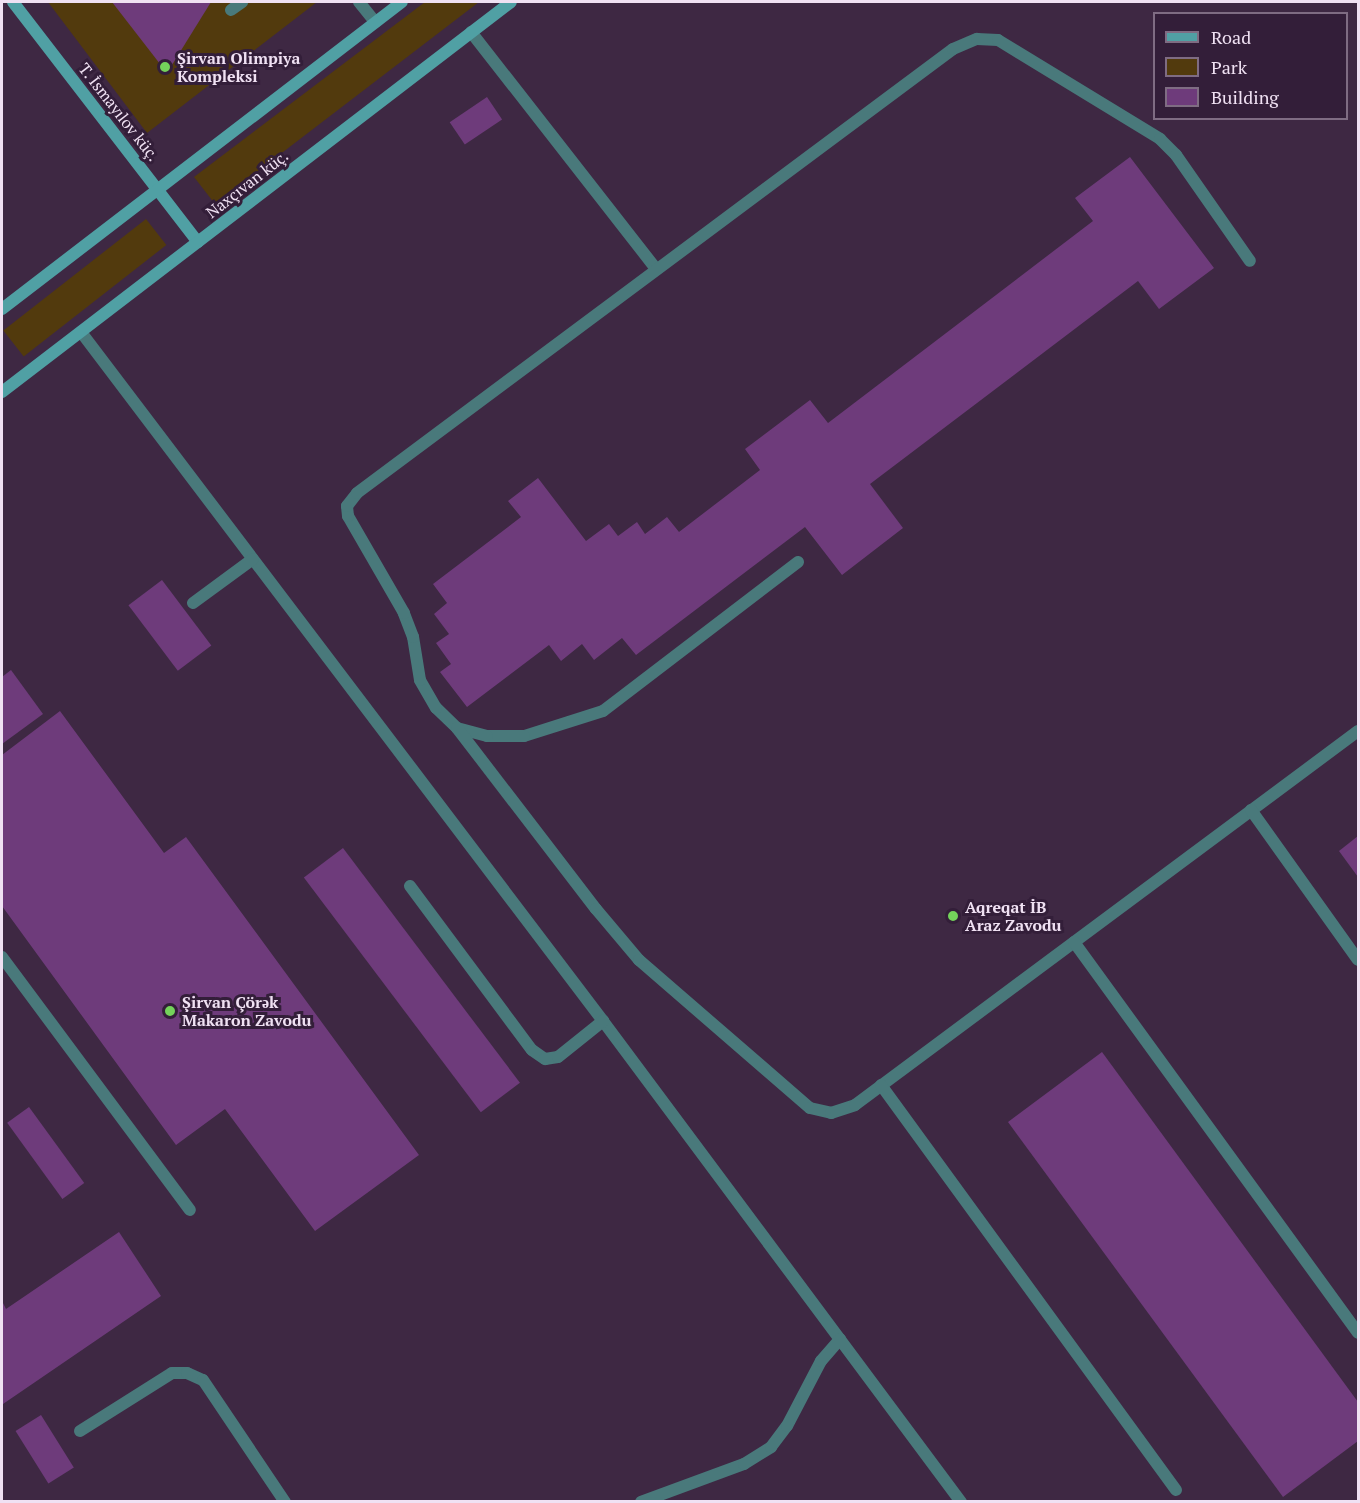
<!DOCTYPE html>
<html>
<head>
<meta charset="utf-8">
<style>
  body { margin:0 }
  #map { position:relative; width:1360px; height:1503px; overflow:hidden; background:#3e2843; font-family:"PT Serif",serif }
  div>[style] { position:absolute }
  .green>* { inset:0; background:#523a0d; transform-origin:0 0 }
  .building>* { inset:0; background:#6e3b7b; transform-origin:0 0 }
  .lane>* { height:12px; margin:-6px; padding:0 6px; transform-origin:6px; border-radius:6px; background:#49797b }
  .secondary>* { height:12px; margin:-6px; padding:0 6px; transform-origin:6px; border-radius:6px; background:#50a0a4 }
  .dots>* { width:16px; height:16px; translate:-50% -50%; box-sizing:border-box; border:3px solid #331e39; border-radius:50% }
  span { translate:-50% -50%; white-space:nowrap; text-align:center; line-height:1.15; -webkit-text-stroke:6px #331e39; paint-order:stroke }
  .poi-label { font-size:16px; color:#f0e1f3; font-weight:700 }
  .left { translate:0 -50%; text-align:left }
  .street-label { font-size:16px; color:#f0e1f3 }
  .frame { position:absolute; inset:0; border:3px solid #f0e1f3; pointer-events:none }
  .legend { position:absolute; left:1153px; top:12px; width:195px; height:108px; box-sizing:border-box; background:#331e39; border:2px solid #7f6c83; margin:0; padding:8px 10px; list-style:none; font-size:18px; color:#f0e1f3 }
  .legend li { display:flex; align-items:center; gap:12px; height:30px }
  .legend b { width:30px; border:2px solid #7f6c83 }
</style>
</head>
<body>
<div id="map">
  <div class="green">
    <i style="clip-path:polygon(48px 2px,317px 2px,147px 133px)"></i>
    <i style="clip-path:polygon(425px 2px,479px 2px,215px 204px,194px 177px)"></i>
    <i style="left:146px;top:219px;width:33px;height:181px;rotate:52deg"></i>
  </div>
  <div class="building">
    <i style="clip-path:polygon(112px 2px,211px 2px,167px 73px)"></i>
    <i style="left:487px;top:97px;width:27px;height:45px;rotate:56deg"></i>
    <i style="clip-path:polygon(1130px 157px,1214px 268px,1159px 309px,1138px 281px,870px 484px,903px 528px,842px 575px,805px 527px,636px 655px,622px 638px,594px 660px,582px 644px,561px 661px,549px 645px,467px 707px,440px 672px,451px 664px,436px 643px,449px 634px,434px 614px,447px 603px,433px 584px,521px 517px,508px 501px,538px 478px,586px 541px,609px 524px,618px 536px,637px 522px,645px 534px,667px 517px,679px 532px,760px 470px,745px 449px,810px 400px,828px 423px,1093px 221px,1075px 198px)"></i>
    <i style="left:162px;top:580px;width:82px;height:42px;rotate:53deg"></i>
    <i style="clip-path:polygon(11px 670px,43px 714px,2px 744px,2px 677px)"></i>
    <i style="clip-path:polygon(60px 711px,164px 853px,186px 837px,419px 1155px,315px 1231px,225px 1109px,176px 1145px,2px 906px,2px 755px)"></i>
    <i style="clip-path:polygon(1358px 836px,1358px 877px,1339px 851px)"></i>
    <i style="left:343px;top:848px;width:294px;height:49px;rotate:53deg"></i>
    <i style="clip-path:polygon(1102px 1052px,1358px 1402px,1358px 1441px,1283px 1497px,1008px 1122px)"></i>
    <i style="left:29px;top:1107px;width:94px;height:27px;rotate:54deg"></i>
    <i style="clip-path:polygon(119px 1232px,161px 1296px,3px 1404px,2px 1301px,6px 1309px)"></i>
    <i style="left:41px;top:1415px;width:62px;height:30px;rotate:58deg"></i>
  </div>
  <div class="lane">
    <i style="left:359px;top:2px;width:26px;rotate:51deg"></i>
    <i style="left:231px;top:10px;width:14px;rotate:-36deg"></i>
    <i style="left:471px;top:32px;width:301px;rotate:52deg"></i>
    <i style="left:81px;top:332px;width:864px;rotate:52.85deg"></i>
    <i style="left:603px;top:1021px;width:600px;rotate:53.34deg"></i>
    <i style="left:798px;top:562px;width:245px;rotate:142.6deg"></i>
    <i style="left:603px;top:711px;width:83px;rotate:162.4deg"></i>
    <i style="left:524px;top:736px;width:37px;rotate:180deg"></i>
    <i style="left:487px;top:736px;width:31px;rotate:-165deg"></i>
    <i style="left:457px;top:728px;width:29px;rotate:-136deg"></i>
    <i style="left:436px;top:708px;width:32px;rotate:-120deg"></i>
    <i style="left:420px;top:680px;width:44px;rotate:-99.2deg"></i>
    <i style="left:413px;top:637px;width:26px;rotate:-111deg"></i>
    <i style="left:404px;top:613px;width:112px;rotate:-120deg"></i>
    <i style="left:348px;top:516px;width:10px;rotate:-96deg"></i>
    <i style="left:347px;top:506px;width:16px;rotate:-52deg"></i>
    <i style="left:357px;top:493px;width:743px;rotate:-36.68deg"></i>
    <i style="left:953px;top:49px;width:26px;rotate:-23deg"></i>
    <i style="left:977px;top:39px;width:21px;rotate:3deg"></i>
    <i style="left:998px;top:40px;width:190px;rotate:31.4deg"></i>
    <i style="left:1160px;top:139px;width:23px;rotate:45deg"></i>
    <i style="left:1176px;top:155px;width:129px;rotate:55.1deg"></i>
    <i style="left:193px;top:603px;width:74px;rotate:-36.3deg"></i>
    <i style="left:457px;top:728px;width:228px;rotate:52.5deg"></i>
    <i style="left:596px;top:909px;width:67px;rotate:49.9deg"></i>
    <i style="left:639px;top:960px;width:226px;rotate:40.9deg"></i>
    <i style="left:810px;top:1108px;width:22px;rotate:13deg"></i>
    <i style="left:831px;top:1113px;width:25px;rotate:-18deg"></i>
    <i style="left:855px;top:1105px;width:627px;rotate:-36.63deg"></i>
    <i style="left:1251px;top:810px;width:184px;rotate:54.5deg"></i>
    <i style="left:410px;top:886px;width:204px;rotate:53.4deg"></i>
    <i style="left:532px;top:1050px;width:16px;rotate:35deg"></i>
    <i style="left:545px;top:1059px;width:13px;rotate:-9deg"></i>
    <i style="left:558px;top:1057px;width:58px;rotate:-38.7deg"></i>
    <i style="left:1074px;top:942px;width:483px;rotate:54deg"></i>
    <i style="left:2px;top:957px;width:315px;rotate:53.4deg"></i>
    <i style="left:881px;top:1085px;width:501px;rotate:53.93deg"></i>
    <i style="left:80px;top:1431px;width:109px;rotate:-32.2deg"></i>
    <i style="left:172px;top:1373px;width:15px"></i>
    <i style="left:187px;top:1373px;width:17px;rotate:24deg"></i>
    <i style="left:203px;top:1380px;width:147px;rotate:56.1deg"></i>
    <i style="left:641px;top:1502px;width:110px;rotate:-20.3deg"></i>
    <i style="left:744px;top:1464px;width:32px;rotate:-32deg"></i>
    <i style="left:771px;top:1447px;width:26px;rotate:-53deg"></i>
    <i style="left:787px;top:1426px;width:73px;rotate:-62.4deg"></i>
    <i style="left:821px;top:1361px;width:29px;rotate:-49deg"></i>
  </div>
  <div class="secondary">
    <i style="left:13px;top:2px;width:303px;rotate:52.4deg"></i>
    <i style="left:2px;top:309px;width:504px;rotate:-37.51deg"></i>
    <i style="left:2px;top:392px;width:641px;rotate:-37.46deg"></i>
  </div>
  <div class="dots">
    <i style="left:165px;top:67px;background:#74d25b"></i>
    <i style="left:953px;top:916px;background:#74d25b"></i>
    <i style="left:170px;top:1011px;background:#74d25b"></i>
  </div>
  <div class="poi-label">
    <span class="left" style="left:177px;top:67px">Şirvan Olimpiya<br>Kompleksi</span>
    <span class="left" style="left:965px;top:916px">Aqreqat İB<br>Araz Zavodu</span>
    <span class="left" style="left:182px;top:1011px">Şirvan Çörək<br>Makaron Zavodu</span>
  </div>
  <div class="street-label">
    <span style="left:119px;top:112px;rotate:52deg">T. İsmayılov küç.</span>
    <span style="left:247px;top:184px;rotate:-38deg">Naxçıvan küç.</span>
  </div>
  <div class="frame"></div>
  <ul class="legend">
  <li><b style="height:8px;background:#50a0a4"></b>Road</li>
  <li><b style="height:16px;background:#523a0d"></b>Park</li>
  <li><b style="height:16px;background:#6e3b7b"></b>Building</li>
  </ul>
</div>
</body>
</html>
